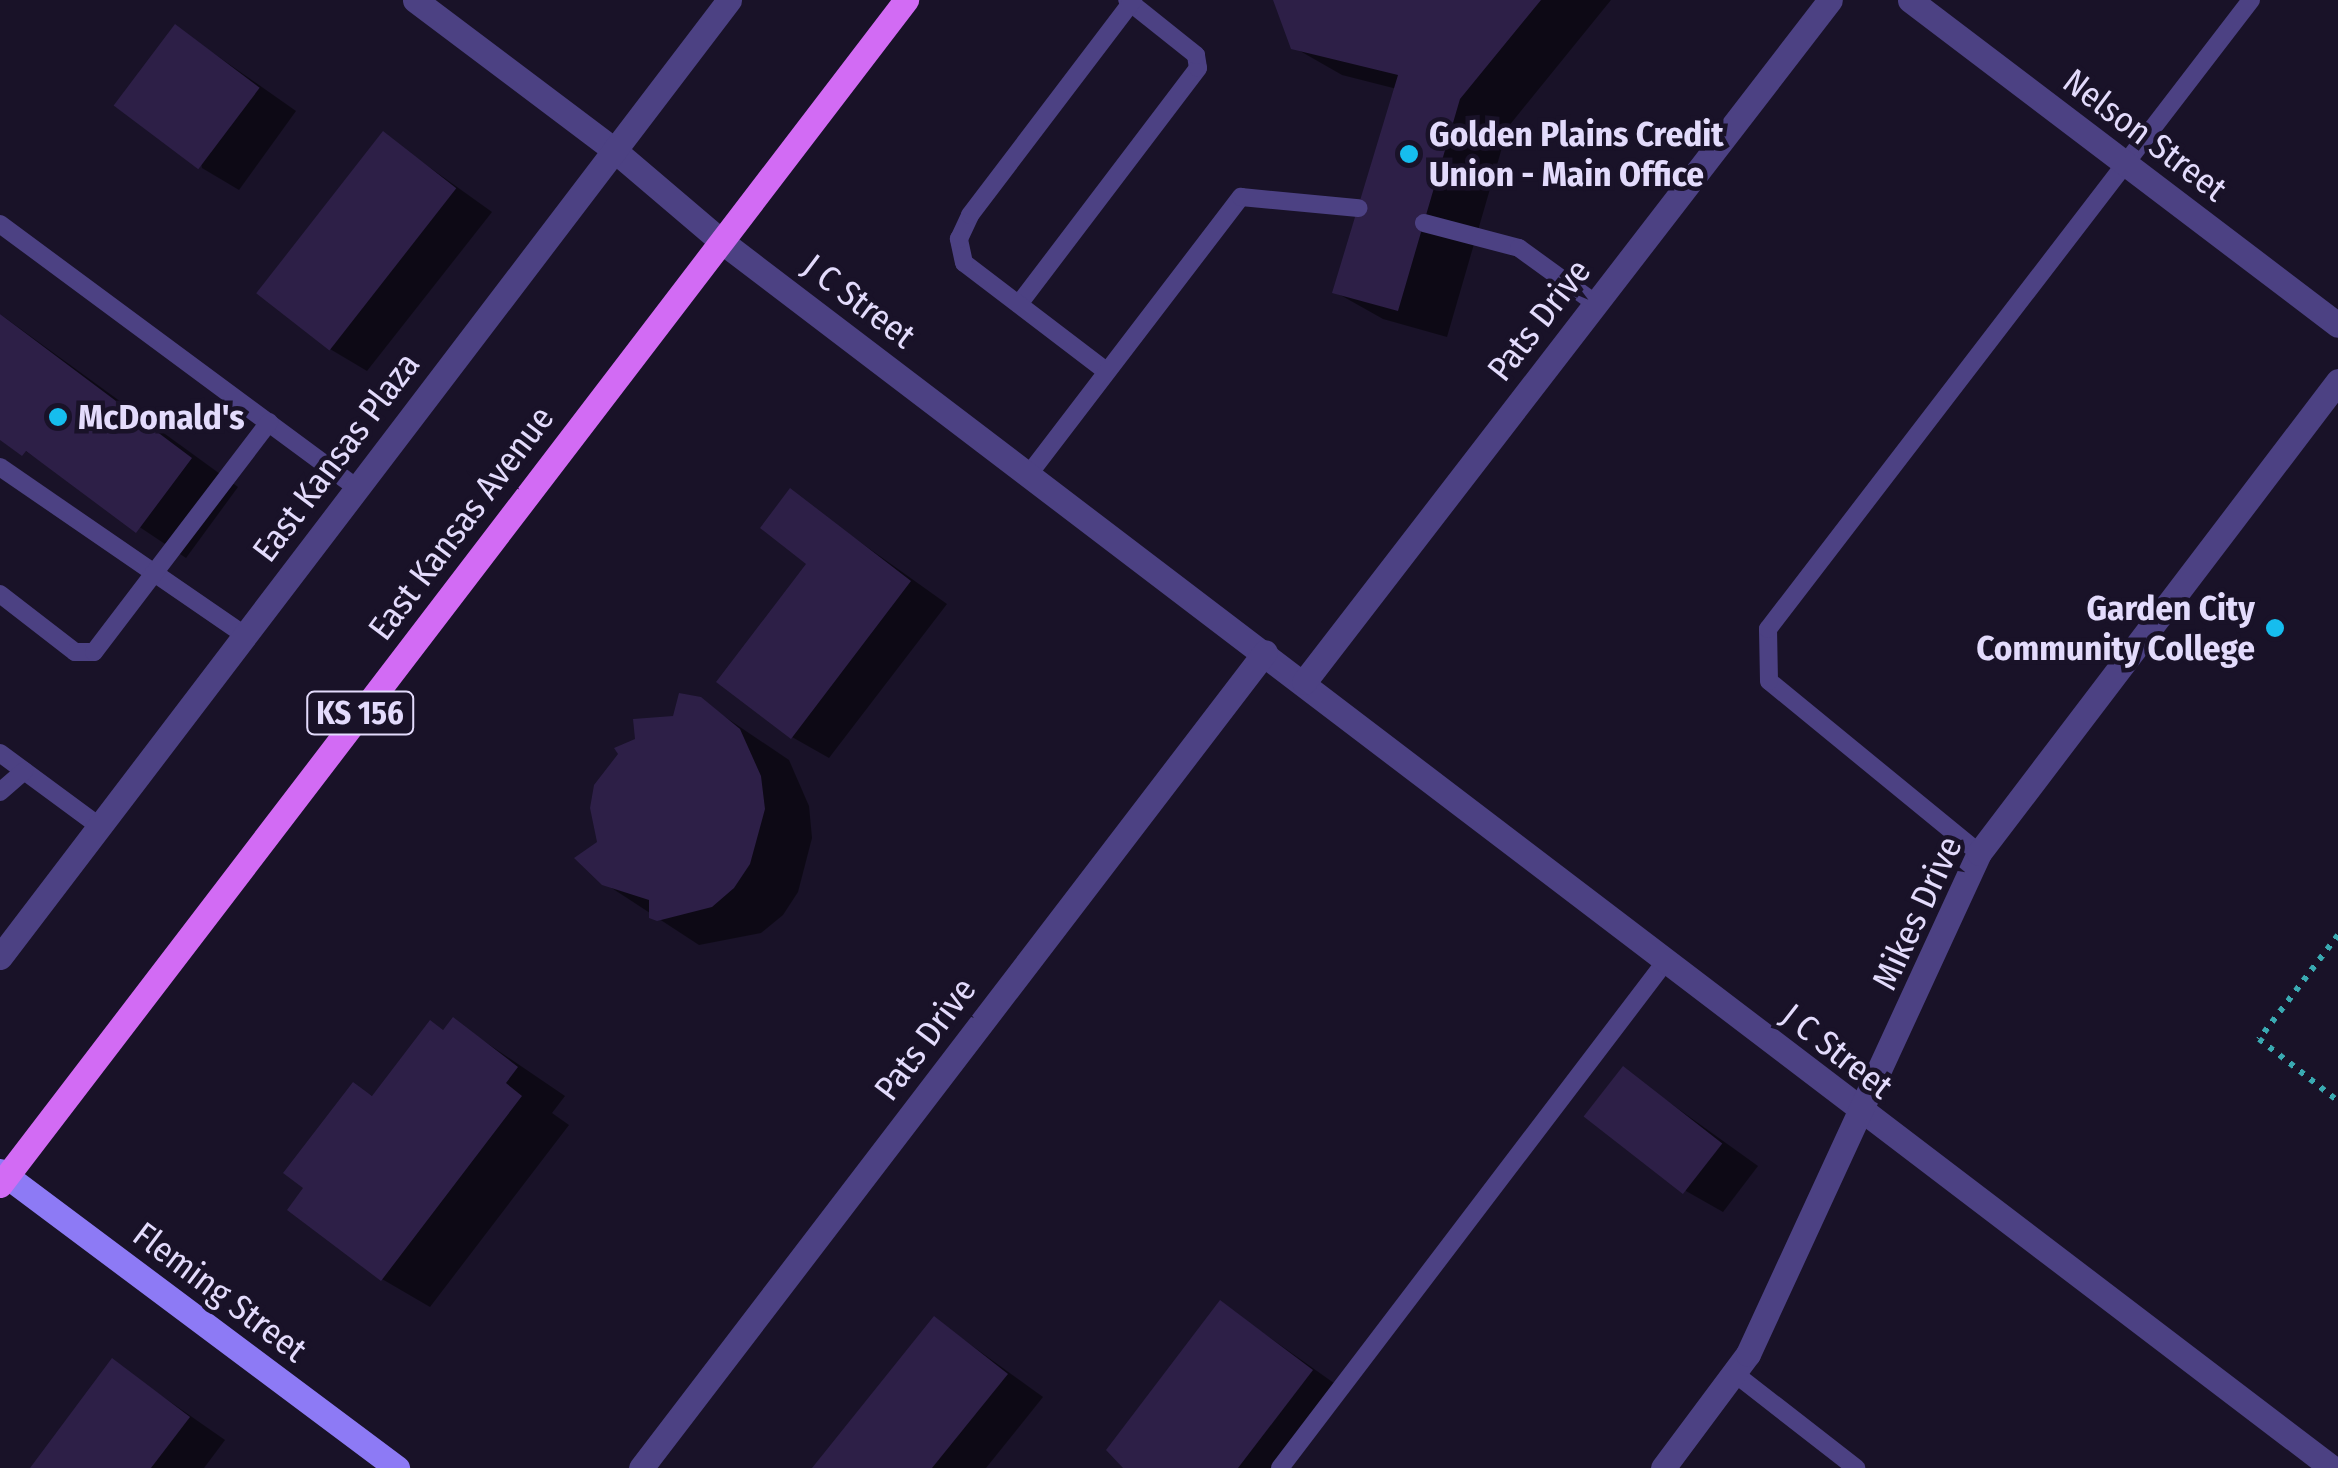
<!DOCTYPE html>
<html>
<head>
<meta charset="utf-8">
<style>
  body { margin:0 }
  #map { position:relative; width:2338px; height:1468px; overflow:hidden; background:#191228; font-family:"Fira Sans Condensed",sans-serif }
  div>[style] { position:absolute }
  .shadow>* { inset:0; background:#0007 }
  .building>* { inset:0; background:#2d1f47; transform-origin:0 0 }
  .path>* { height:6px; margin-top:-3px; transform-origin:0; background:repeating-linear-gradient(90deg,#3aaab2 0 5px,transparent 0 13px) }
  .lane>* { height:18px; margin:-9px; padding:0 9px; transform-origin:9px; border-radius:9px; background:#4c4183 }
  .street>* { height:25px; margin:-12.5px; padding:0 12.5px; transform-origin:12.5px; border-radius:12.5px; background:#4c4183 }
  .secondary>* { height:25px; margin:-12.5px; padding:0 12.5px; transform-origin:12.5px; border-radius:12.5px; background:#8d7af5 }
  .primary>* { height:25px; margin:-12.5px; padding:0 12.5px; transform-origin:12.5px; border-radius:12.5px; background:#d26bf4 }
  .dots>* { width:28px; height:28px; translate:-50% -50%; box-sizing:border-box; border:5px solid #191228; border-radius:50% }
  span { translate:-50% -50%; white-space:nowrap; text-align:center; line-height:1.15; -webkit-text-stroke:9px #191228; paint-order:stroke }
  .shield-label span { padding:2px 8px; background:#191228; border:2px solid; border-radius:8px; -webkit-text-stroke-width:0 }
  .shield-label { font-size:32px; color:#e3dbfc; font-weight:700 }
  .poi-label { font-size:35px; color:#e3dbfc; font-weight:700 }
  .left { translate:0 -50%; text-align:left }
  .right { translate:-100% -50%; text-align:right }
  .street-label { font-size:35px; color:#e3dbfc }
</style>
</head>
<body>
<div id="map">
  <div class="shadow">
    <i style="clip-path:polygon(1275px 0,1611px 0,1508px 127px,1447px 337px,1383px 319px,1335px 292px,1397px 89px,1342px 75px,1293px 47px)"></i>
    <i style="clip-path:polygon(176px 27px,296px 111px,239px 190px,202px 168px)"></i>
    <i style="clip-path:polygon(383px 134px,492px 212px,367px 371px,330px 349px)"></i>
    <i style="clip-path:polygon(0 314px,238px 487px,186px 558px,0 434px)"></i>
    <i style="clip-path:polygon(790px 492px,947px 604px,829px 758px,792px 737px,810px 563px)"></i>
    <i style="clip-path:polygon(700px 700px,789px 760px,809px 806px,812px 838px,798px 892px,783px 915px,761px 933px,699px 945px,604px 883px,600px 843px,675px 718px)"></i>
    <i style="clip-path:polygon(453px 1020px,565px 1096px,552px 1113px,569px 1125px,430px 1307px,382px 1279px,306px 1188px,354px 1085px,374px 1097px)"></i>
    <i style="clip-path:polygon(1624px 1070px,1758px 1166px,1723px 1212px,1686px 1191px)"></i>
    <i style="clip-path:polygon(1221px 1303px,1348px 1393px,1290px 1468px,1126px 1468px)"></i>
    <i style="clip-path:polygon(935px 1319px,1043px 1397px,986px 1468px,815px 1468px)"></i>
    <i style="clip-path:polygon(113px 1362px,225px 1440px,204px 1468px,33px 1468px)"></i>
  </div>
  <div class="building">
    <i style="clip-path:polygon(1273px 0,1541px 0,1460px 99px,1398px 311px,1332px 293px,1398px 75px,1291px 49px)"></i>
    <i style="left:175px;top:24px;width:106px;height:102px;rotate:37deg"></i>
    <i style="left:383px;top:131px;width:93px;height:206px;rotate:38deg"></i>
    <i style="clip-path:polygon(0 314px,192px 458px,136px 533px,26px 451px,22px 456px,0 440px)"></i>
    <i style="clip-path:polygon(790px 488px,911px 581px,791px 739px,716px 682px,806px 564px,760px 528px)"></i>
    <i style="clip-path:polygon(679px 693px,701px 697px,740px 729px,761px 776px,765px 809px,750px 864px,734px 888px,712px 907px,657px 921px,649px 918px,649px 900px,602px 885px,574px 858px,597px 842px,590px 808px,594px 785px,618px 754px,614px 748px,635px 739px,633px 719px,673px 716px)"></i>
    <i style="clip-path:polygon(453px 1017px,518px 1067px,506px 1083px,522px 1096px,381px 1281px,287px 1210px,303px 1188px,283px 1173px,353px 1082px,372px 1096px,430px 1020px,443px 1030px)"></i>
    <i style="left:1623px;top:1066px;width:126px;height:64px;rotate:38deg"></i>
    <i style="clip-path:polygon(1220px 1300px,1313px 1370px,1238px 1468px,1123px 1468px,1106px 1450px)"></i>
    <i style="clip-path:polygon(934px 1316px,1008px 1374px,932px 1468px,812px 1468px)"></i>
    <i style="clip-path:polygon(112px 1358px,190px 1417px,151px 1468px,30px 1468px)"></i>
  </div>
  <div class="path">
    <i style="left:2338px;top:935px;width:131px;rotate:127.2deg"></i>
    <i style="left:2259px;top:1039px;width:100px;rotate:38.1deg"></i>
  </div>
  <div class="lane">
    <i style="left:1424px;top:223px;width:98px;rotate:14.7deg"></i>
    <i style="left:1519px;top:248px;width:95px;rotate:36deg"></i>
    <i style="left:0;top:224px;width:444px;rotate:36.5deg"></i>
    <i style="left:1019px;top:304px;width:296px;rotate:-52.8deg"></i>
    <i style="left:1198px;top:68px;width:13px;rotate:-99deg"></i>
    <i style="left:1196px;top:55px;width:88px;rotate:-141.4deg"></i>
    <i style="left:1106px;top:371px;width:178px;rotate:-142.7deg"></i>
    <i style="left:964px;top:263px;width:25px;rotate:-102deg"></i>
    <i style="left:959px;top:239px;width:26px;rotate:-65deg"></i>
    <i style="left:970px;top:215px;width:270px;rotate:-52.8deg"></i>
    <i style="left:0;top:467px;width:296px;rotate:34.5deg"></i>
    <i style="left:1029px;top:474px;width:349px;rotate:-52.6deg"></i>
    <i style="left:1241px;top:197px;width:118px;rotate:5.4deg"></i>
    <i style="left:0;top:594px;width:95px;rotate:37.7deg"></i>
    <i style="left:75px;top:652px;width:19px"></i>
    <i style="left:94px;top:652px;width:289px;rotate:-52.7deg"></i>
    <i style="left:0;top:753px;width:123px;rotate:36.4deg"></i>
    <i style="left:0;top:792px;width:32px;rotate:-41deg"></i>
    <i style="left:1979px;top:853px;width:271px;rotate:-140.7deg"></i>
    <i style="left:1769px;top:681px;width:52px;rotate:-91.1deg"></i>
    <i style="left:1768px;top:629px;width:793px;rotate:-52.48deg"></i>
    <i style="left:1734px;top:1373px;width:155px;rotate:37.9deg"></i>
    <i style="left:1280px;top:1468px;width:636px;rotate:-52.73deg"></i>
  </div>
  <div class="street">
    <i style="left:415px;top:0;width:249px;rotate:37deg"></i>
    <i style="left:614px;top:150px;width:140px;rotate:40.4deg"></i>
    <i style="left:721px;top:241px;width:2025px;rotate:37.29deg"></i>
    <i style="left:1910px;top:0;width:537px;rotate:37.21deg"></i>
    <i style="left:1304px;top:682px;width:861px;rotate:-52.36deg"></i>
    <i style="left:0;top:957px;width:1203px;rotate:-52.7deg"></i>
    <i style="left:641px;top:1468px;width:1027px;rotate:-52.59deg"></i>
    <i style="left:1663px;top:1468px;width:142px;rotate:-53.3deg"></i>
    <i style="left:1748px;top:1354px;width:552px;rotate:-65.25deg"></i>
    <i style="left:1979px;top:853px;width:593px;rotate:-52.74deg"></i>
  </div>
  <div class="secondary">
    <i style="left:0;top:1171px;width:496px;rotate:36.8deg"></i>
  </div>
  <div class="primary">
    <i style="left:0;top:1185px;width:1492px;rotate:-52.6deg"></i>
  </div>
  <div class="dots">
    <i style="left:1409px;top:154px;background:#16bdee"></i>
    <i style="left:58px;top:417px;background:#16bdee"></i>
    <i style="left:2275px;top:628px;background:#16bdee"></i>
  </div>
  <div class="shield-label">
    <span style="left:360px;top:713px">KS 156</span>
  </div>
  <div class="poi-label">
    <span class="left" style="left:1429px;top:154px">Golden Plains Credit<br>Union - Main Office</span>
    <span class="left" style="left:78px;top:417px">McDonald's</span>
    <span class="right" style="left:2255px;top:628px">Garden City<br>Community College</span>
  </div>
  <div class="street-label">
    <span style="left:2145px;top:135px;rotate:37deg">Nelson Street</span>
    <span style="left:859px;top:301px;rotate:37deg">J C Street</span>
    <span style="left:1539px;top:320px;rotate:-52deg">Pats Drive</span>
    <span style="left:336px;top:457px;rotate:-53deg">East Kansas Plaza</span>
    <span style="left:461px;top:523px;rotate:-53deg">East Kansas Avenue</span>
    <span style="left:1917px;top:913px;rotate:-65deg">Mikes Drive</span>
    <span style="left:925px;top:1039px;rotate:-53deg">Pats Drive</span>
    <span style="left:1837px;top:1051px;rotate:38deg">J C Street</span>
    <span style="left:220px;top:1292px;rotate:37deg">Fleming Street</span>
  </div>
</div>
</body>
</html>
